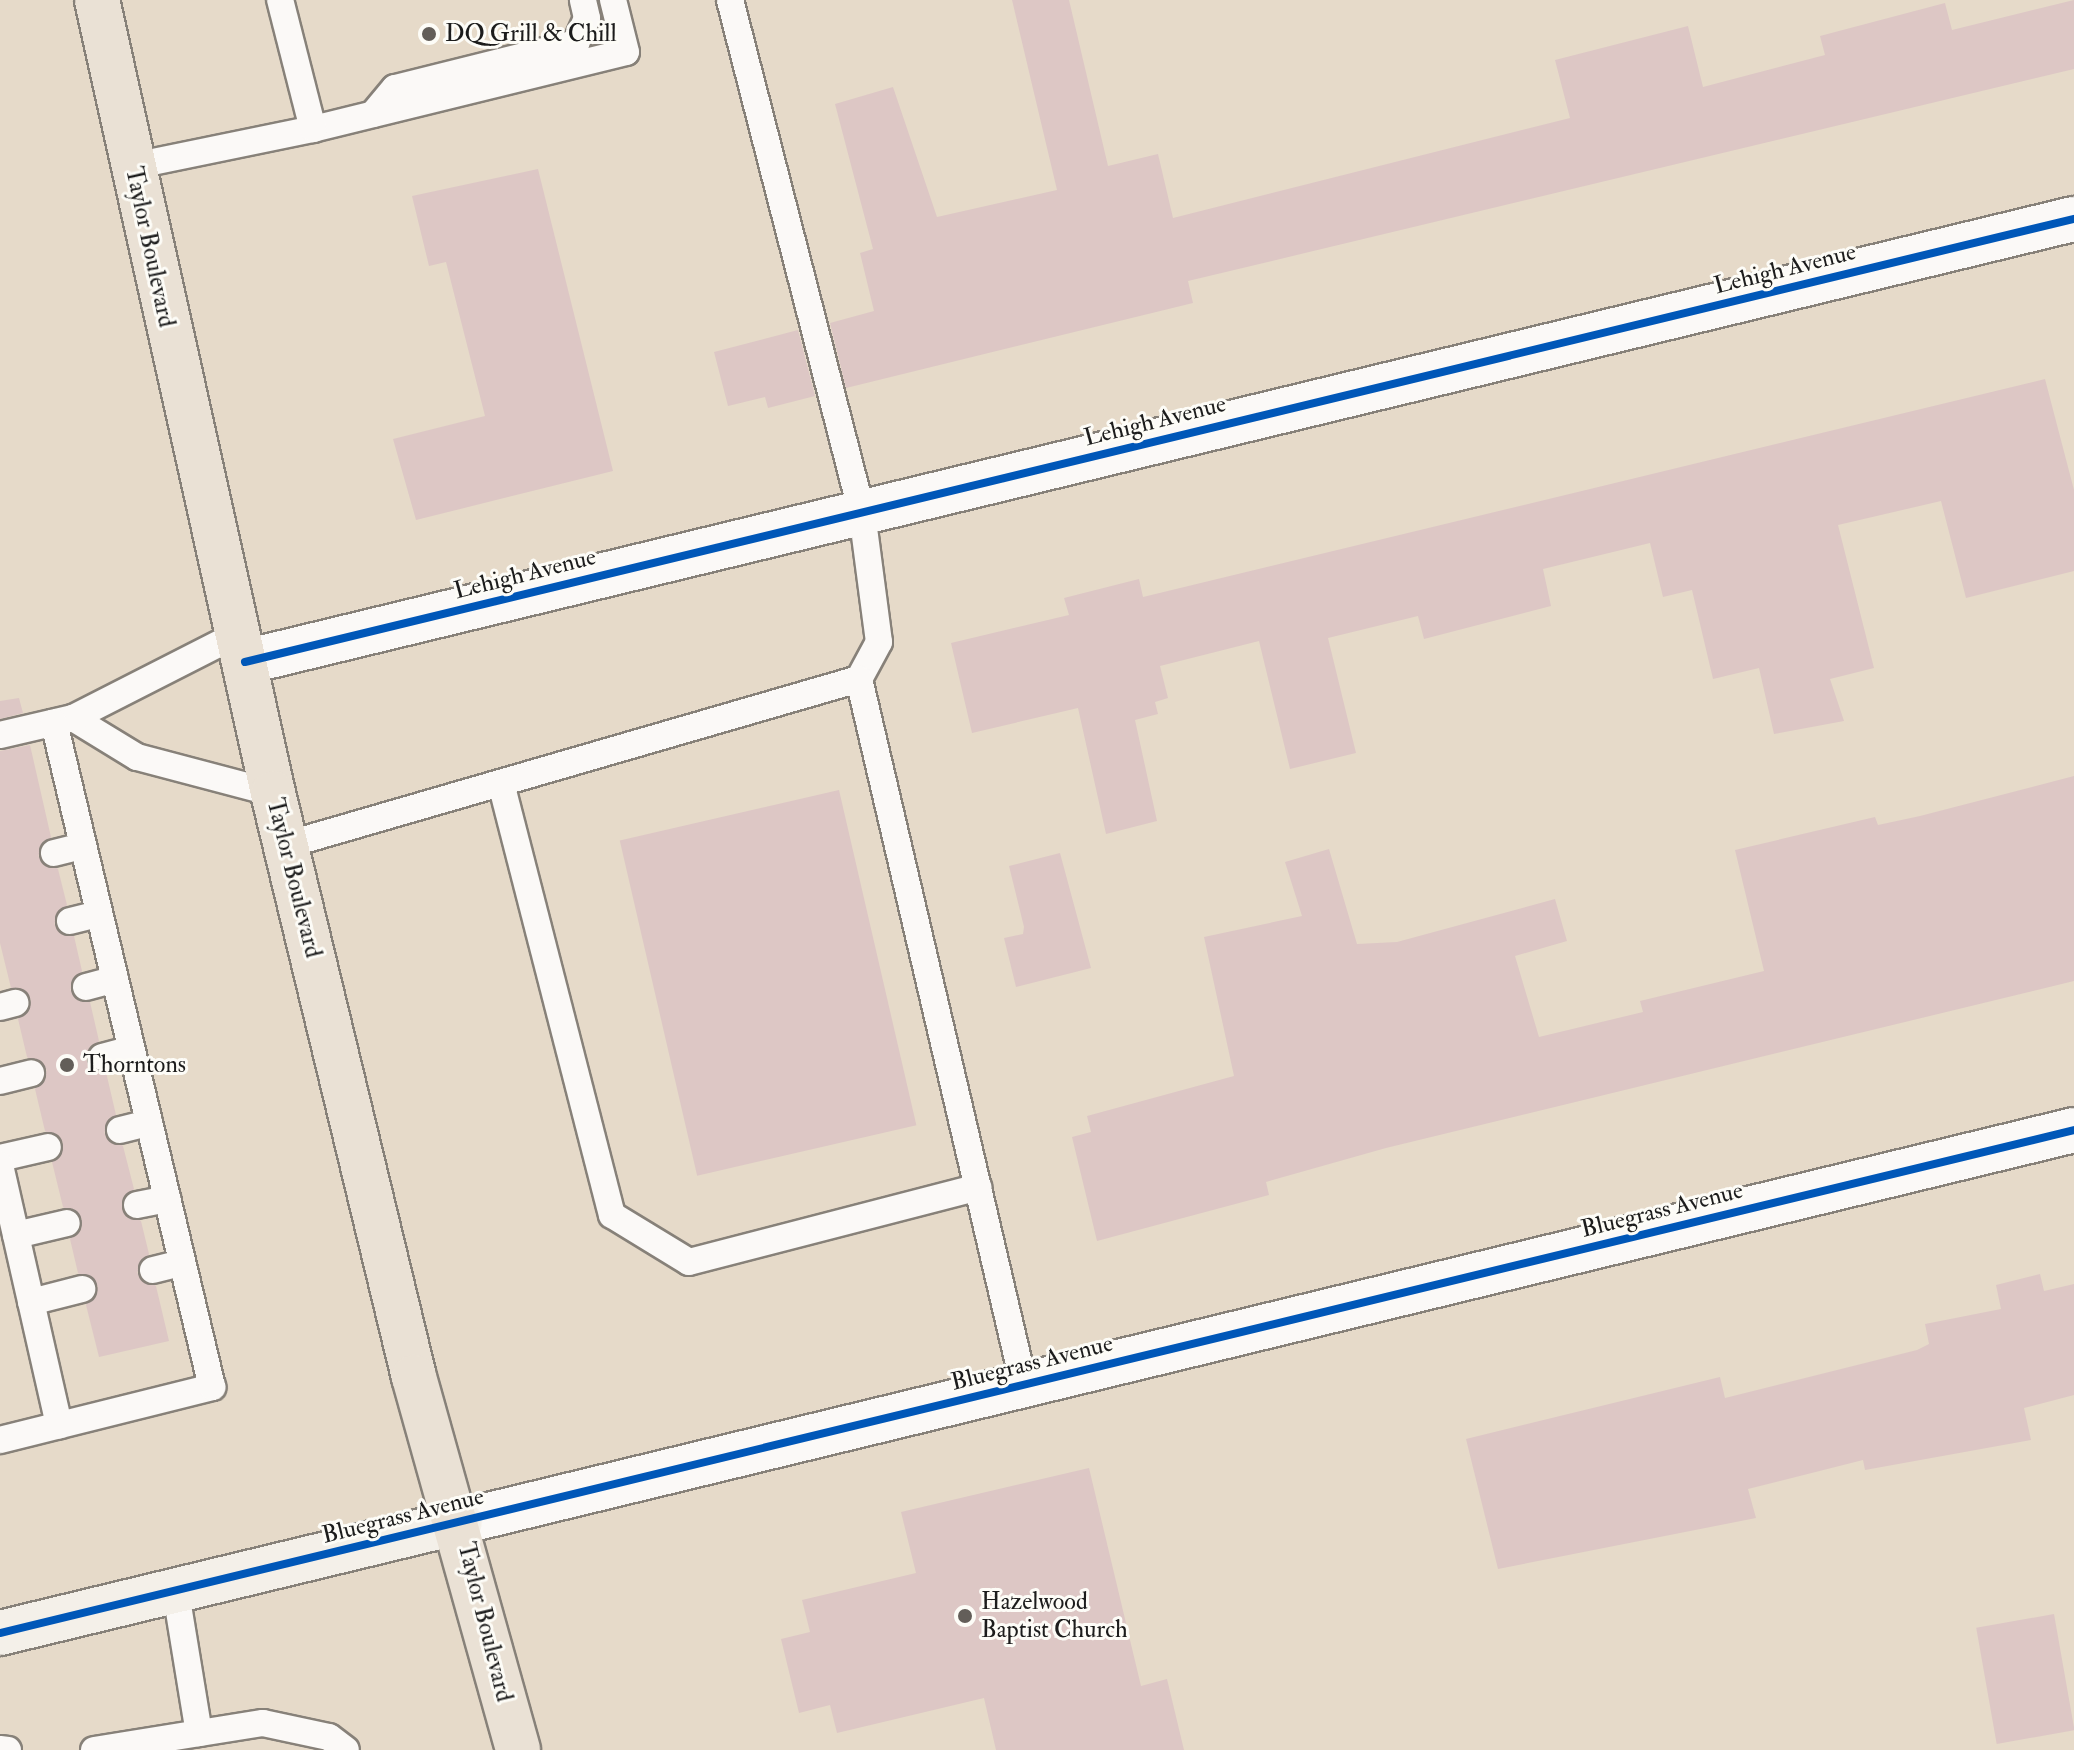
<!DOCTYPE html>
<html>
<head>
<meta charset="utf-8">
<style>
  body { margin:0 }
  #map { position:relative; width:2074px; height:1750px; overflow:hidden; background:#e6dac9; font-family:"IM FELL Double Pica",serif }
  div>[style] { position:absolute }
  .building>* { inset:0; background:#ddc7c5; transform-origin:0 0 }
  .roads { filter:drop-shadow(2px 0 #878179) drop-shadow(-2px 0 #878179) drop-shadow(0 2px #878179) drop-shadow(0 -2px #878179) }
  .lane>* { height:26px; margin:-13px; padding:0 13px; transform-origin:13px; border-radius:13px; background:#fbf9f7 }
  .street>* { height:44px; margin:-22px; padding:0 22px; transform-origin:22px; border-radius:22px; background:#fbf9f7 }
  .secondary>* { height:44px; margin:-22px; padding:0 22px; transform-origin:22px; border-radius:22px; background:#f4f0e9 }
  .primary>* { height:44px; margin:-22px; padding:0 22px; transform-origin:22px; border-radius:22px; background:#eae1d5 }
  .cycleway>* { height:8px; margin:-4px; padding:0 4px; transform-origin:4px; border-radius:4px; background:#0057b8 }
  .dots>* { width:22px; height:22px; translate:-50% -50%; box-sizing:border-box; border:4px solid #fdfcf7; border-radius:50% }
  span { translate:-50% -50%; white-space:nowrap; text-align:center; line-height:1.15; -webkit-text-stroke:6px #fdfcf7; paint-order:stroke }
  .poi-label { font-size:24px; color:#1c1c1c }
  .left { translate:0 -50%; text-align:left }
  .street-label { font-size:24px; color:#1c1c1c }
</style>
</head>
<body>
<div id="map">
  <div class="building">
    <i style="clip-path:polygon(1012px 0,1069px 0,1108px 166px,1158px 154px,1173px 218px,1570px 118px,1555px 60px,1688px 26px,1703px 87px,1825px 55px,1820px 36px,1945px 3px,1952px 30px,2074px 0,2074px 69px,1188px 281px,1193px 303px,846px 388px,830px 323px,874px 311px,860px 253px,873px 249px,835px 104px,893px 87px,937px 217px,1057px 190px)"></i>
    <i style="clip-path:polygon(538px 169px,613px 471px,416px 520px,393px 439px,485px 416px,446px 262px,429px 266px,412px 196px)"></i>
    <i style="clip-path:polygon(798px 330px,815px 396px,768px 408px,765px 397px,728px 406px,714px 352px)"></i>
    <i style="clip-path:polygon(2045px 379px,2074px 490px,2074px 571px,1966px 598px,1941px 501px,1838px 525px,1874px 668px,1830px 679px,1844px 721px,1774px 734px,1759px 668px,1713px 679px,1692px 590px,1663px 597px,1650px 543px,1543px 569px,1551px 606px,1424px 639px,1418px 616px,1328px 638px,1356px 753px,1290px 769px,1259px 641px,1160px 666px,1168px 698px,1155px 702px,1158px 714px,1135px 720px,1157px 821px,1106px 834px,1078px 708px,972px 733px,951px 643px,1069px 615px,1064px 598px,1139px 579px,1143px 597px)"></i>
    <i style="clip-path:polygon(19px 698px,23px 713px,0 719px,0 701px)"></i>
    <i style="clip-path:polygon(30px 745px,51px 837px,38px 856px,58px 869px,67px 905px,54px 924px,74px 936px,82px 971px,70px 990px,90px 1002px,99px 1041px,86px 1060px,106px 1072px,116px 1115px,104px 1133px,123px 1146px,134px 1189px,122px 1209px,141px 1221px,149px 1254px,137px 1273px,156px 1286px,169px 1341px,99px 1357px,86px 1305px,98px 1286px,78px 1273px,70px 1239px,82px 1219px,63px 1207px,52px 1162px,63px 1143px,45px 1131px,35px 1089px,47px 1070px,27px 1057px,18px 1019px,31px 1000px,11px 988px,0 943px,0 751px)"></i>
    <i style="clip-path:polygon(2074px 776px,2074px 981px,1386px 1148px,1266px 1182px,1269px 1195px,1097px 1241px,1072px 1137px,1091px 1132px,1087px 1116px,1234px 1076px,1204px 937px,1302px 916px,1285px 862px,1329px 849px,1357px 944px,1397px 942px,1555px 899px,1567px 941px,1515px 956px,1539px 1037px,1643px 1012px,1640px 1001px,1764px 971px,1735px 850px,1875px 817px,1878px 825px,1920px 816px)"></i>
    <i style="left:839px;top:790px;width:344px;height:225px;rotate:77deg"></i>
    <i style="clip-path:polygon(1060px 853px,1091px 968px,1016px 987px,1004px 938px,1023px 934px,1024px 927px,1009px 866px)"></i>
    <i style="clip-path:polygon(2040px 1274px,2044px 1291px,2074px 1284px,2074px 1395px,2024px 1408px,2031px 1440px,1865px 1470px,1863px 1460px,1748px 1489px,1756px 1518px,1498px 1569px,1466px 1439px,1720px 1377px,1725px 1398px,1917px 1350px,1929px 1344px,1925px 1324px,2001px 1309px,1996px 1285px)"></i>
    <i style="clip-path:polygon(1089px 1468px,1141px 1686px,1167px 1679px,1184px 1750px,996px 1750px,984px 1698px,837px 1733px,830px 1705px,799px 1713px,781px 1639px,810px 1632px,802px 1600px,916px 1573px,901px 1512px)"></i>
    <i style="left:2054px;top:1614px;width:118px;height:79px;rotate:80deg"></i>
  </div>
  <div class="roads">
    <div class="lane">
      <i style="left:730px;top:0;width:530px;rotate:75.57deg"></i>
      <i style="left:862px;top:513px;width:130px;rotate:82.5deg"></i>
      <i style="left:879px;top:642px;width:42px;rotate:118.4deg"></i>
      <i style="left:373px;top:114px;width:34px;rotate:-50deg"></i>
      <i style="left:395px;top:88px;width:187px;rotate:-14deg"></i>
      <i style="left:576px;top:43px;width:27px;rotate:-66deg"></i>
      <i style="left:587px;top:18px;width:18px;rotate:-103deg"></i>
      <i style="left:313px;top:129px;width:322px;rotate:-13.8deg"></i>
      <i style="left:626px;top:52px;width:54px;rotate:-104deg"></i>
      <i style="left:133px;top:166px;width:184px;rotate:-11.6deg"></i>
      <i style="left:313px;top:129px;width:133px;rotate:-104.3deg"></i>
      <i style="left:73px;top:718px;width:75px;rotate:31.4deg"></i>
      <i style="left:137px;top:757px;width:141px;rotate:14.8deg"></i>
      <i style="left:0;top:735px;width:75px;rotate:-13.1deg"></i>
      <i style="left:73px;top:718px;width:185px;rotate:-27deg"></i>
      <i style="left:501px;top:783px;width:446px;rotate:75.6deg"></i>
      <i style="left:612px;top:1215px;width:90px;rotate:31.4deg"></i>
      <i style="left:689px;top:1262px;width:299px;rotate:-14.5deg"></i>
      <i style="left:286px;top:845px;width:597px;rotate:-16.16deg"></i>
      <i style="left:859px;top:679px;width:725px;rotate:76.85deg"></i>
      <i style="left:54px;top:853px;width:30px;rotate:-14deg"></i>
      <i style="left:70px;top:921px;width:30px;rotate:-14deg"></i>
      <i style="left:86px;top:987px;width:30px;rotate:-15deg"></i>
      <i style="left:0;top:1007px;width:16px;rotate:-15deg"></i>
      <i style="left:102px;top:1057px;width:30px;rotate:-15deg"></i>
      <i style="left:0;top:1081px;width:32px;rotate:-14deg"></i>
      <i style="left:120px;top:1130px;width:30px;rotate:-14deg"></i>
      <i style="left:0;top:1158px;width:49px;rotate:-12.9deg"></i>
      <i style="left:0;top:1165px;width:267px;rotate:77.2deg"></i>
      <i style="left:137px;top:1205px;width:31px;rotate:-11deg"></i>
      <i style="left:16px;top:1235px;width:52px;rotate:-13.2deg"></i>
      <i style="left:153px;top:1270px;width:30px;rotate:-14deg"></i>
      <i style="left:31px;top:1302px;width:53px;rotate:-14.3deg"></i>
      <i style="left:0;top:1440px;width:219px;rotate:-14deg"></i>
      <i style="left:212px;top:1387px;width:683px;rotate:-103.38deg"></i>
      <i style="left:176px;top:1593px;width:142px;rotate:80.7deg"></i>
      <i style="left:0;top:1749px;width:8px;rotate:7deg"></i>
      <i style="left:94px;top:1750px;width:171px;rotate:-9.1deg"></i>
      <i style="left:263px;top:1723px;width:67px;rotate:12deg"></i>
      <i style="left:329px;top:1737px;width:21px;rotate:37deg"></i>
    </div>
    <div class="street">
      <i style="left:245px;top:662px;width:1882px;rotate:-13.62deg"></i>
      <i style="left:460px;top:1522px;width:1661px;rotate:-13.65deg"></i>
    </div>
    <div class="secondary">
      <i style="left:0;top:1633px;width:473px;rotate:-13.6deg"></i>
    </div>
    <div class="primary">
      <i style="left:97px;top:0;width:812px;rotate:77.49deg"></i>
      <i style="left:273px;top:793px;width:601px;rotate:76.43deg"></i>
      <i style="left:414px;top:1377px;width:387px;rotate:74.4deg"></i>
    </div>
  </div>
  <div class="cycleway">
    <i style="left:245px;top:662px;width:1882px;rotate:-13.62deg"></i>
    <i style="left:0;top:1633px;width:2134px;rotate:-13.63deg"></i>
  </div>
  <div class="dots">
    <i style="left:429px;top:34px;background:#635e59"></i>
    <i style="left:67px;top:1065px;background:#635e59"></i>
    <i style="left:965px;top:1616px;background:#635e59"></i>
  </div>
  <div class="poi-label">
    <span class="left" style="left:445px;top:34px">DQ Grill &amp; Chill</span>
    <span class="left" style="left:83px;top:1065px">Thorntons</span>
    <span class="left" style="left:981px;top:1616px">Hazelwood<br>Baptist Church</span>
  </div>
  <div class="street-label">
    <span style="left:150px;top:247px;rotate:78deg">Taylor Boulevard</span>
    <span style="left:1785px;top:269px;rotate:-14deg">Lehigh Avenue</span>
    <span style="left:1155px;top:421px;rotate:-14deg">Lehigh Avenue</span>
    <span style="left:525px;top:574px;rotate:-14deg">Lehigh Avenue</span>
    <span style="left:294px;top:878px;rotate:76deg">Taylor Boulevard</span>
    <span style="left:1662px;top:1210px;rotate:-14deg">Bluegrass Avenue</span>
    <span style="left:1032px;top:1363px;rotate:-14deg">Bluegrass Avenue</span>
    <span style="left:403px;top:1516px;rotate:-14deg">Bluegrass Avenue</span>
    <span style="left:485px;top:1622px;rotate:76deg">Taylor Boulevard</span>
  </div>
</div>
</body>
</html>
